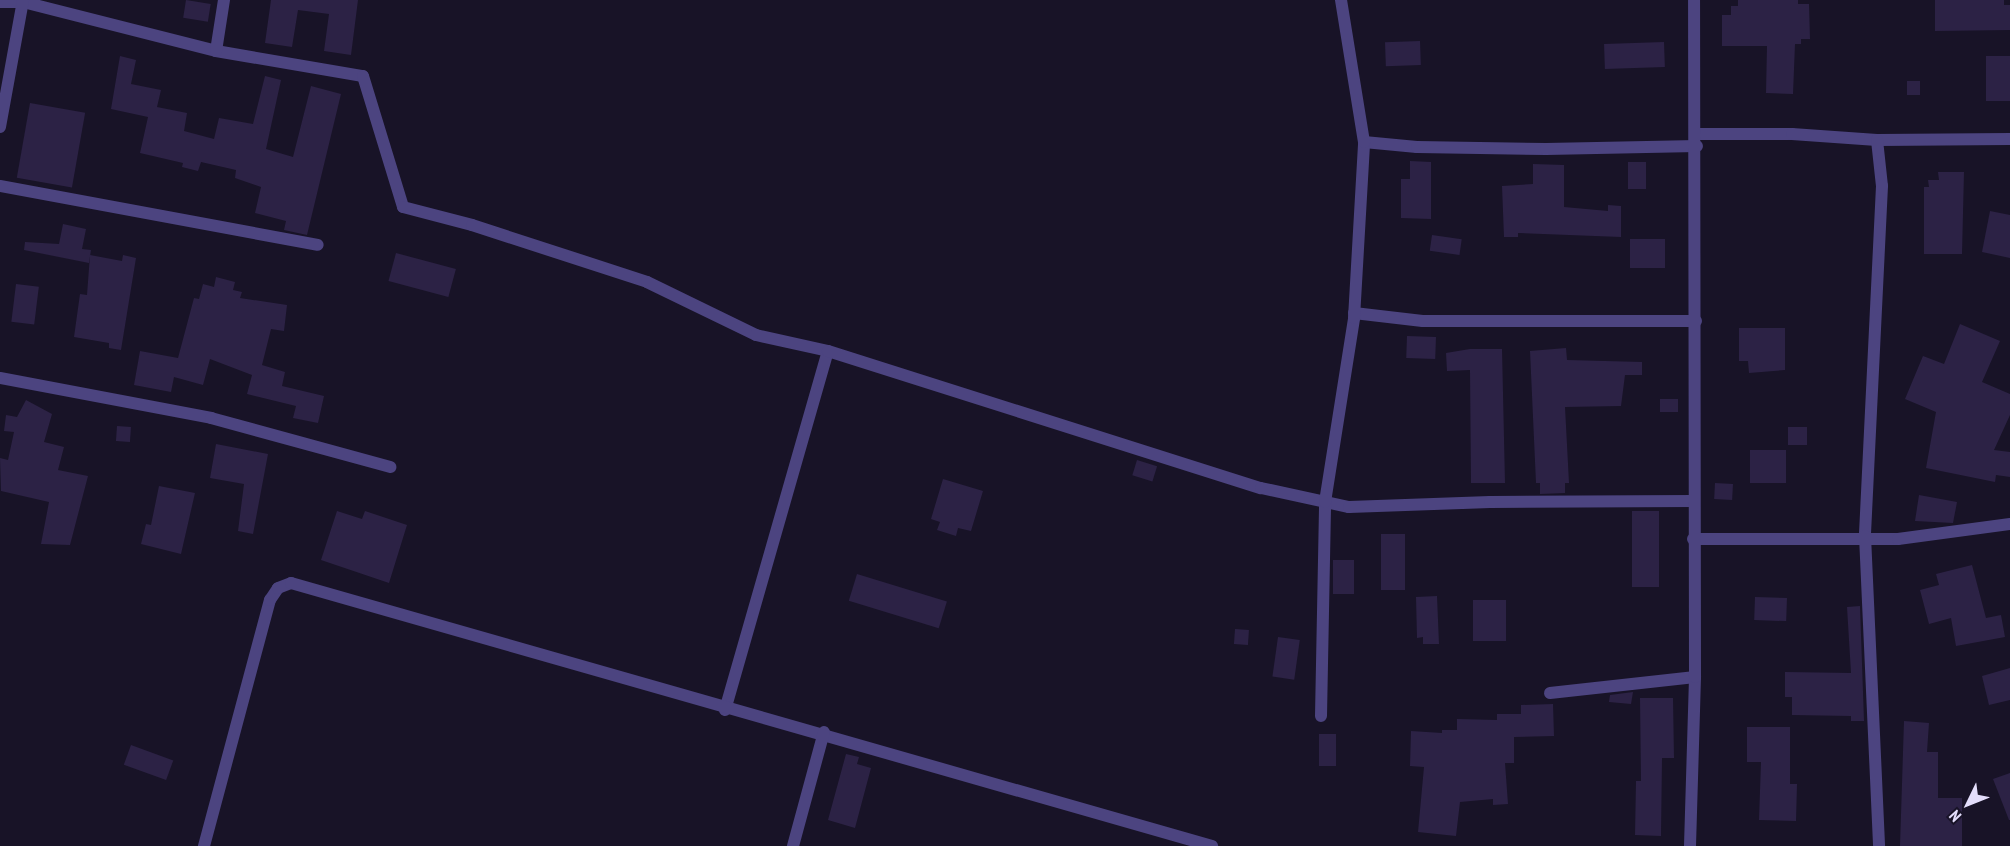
<!DOCTYPE html>
<html>
<head>
<meta charset="utf-8">
<style>
  body { margin:0 }
  #map { position:relative; width:2010px; height:846px; overflow:hidden; background:#181327; font-family:"PT Sans Narrow",sans-serif }
  div>[style] { position:absolute }
  .building>* { inset:0; background:#2c2245; transform-origin:0 0 }
  .minor>* { height:12px; margin:-6px; padding:0 6px; transform-origin:6px; border-radius:6px; background:#4c4480 }
  span { translate:-50% -50%; white-space:nowrap; text-align:center; line-height:1.15; -webkit-text-stroke:4.5px #181327; paint-order:stroke }
  .north { position:absolute; left:1938px; top:774px; width:60px; height:60px; -webkit-text-stroke:4px #181327; paint-order:stroke; rotate:227deg; font-size:16px; font-weight:700; line-height:24px; text-align:center; color:#e3ddfb }
  .north::after { content:''; display:block; margin:auto; width:21px; height:27px; background:#e3ddfb; clip-path:polygon(50% 0,100% 100%,50% 72%,0 100%) }
</style>
</head>
<body>
<div id="map">
  <div class="building">
    <i style="left:186px;top:0;width:25px;height:18px;rotate:9deg"></i>
    <i style="clip-path:polygon(271px 0,358px 0,351px 55px,324px 51px,329px 14px,298px 10px,292px 47px,265px 43px)"></i>
    <i style="clip-path:polygon(1738px 0,1798px 0,1798px 4px,1809px 4px,1810px 39px,1801px 39px,1801px 44px,1795px 44px,1793px 94px,1766px 93px,1767px 46px,1722px 46px,1722px 15px,1731px 15px,1731px 6px,1738px 6px)"></i>
    <i style="clip-path:polygon(1935px 0,2004px 0,2004px 5px,2010px 5px,2010px 30px,1935px 31px)"></i>
    <i style="left:1420px;top:41px;width:24px;height:35px;rotate:88deg"></i>
    <i style="left:1664px;top:42px;width:25px;height:60px;rotate:88deg"></i>
    <i style="clip-path:polygon(120px 56px,136px 60px,131px 84px,161px 90px,157px 107px,187px 113px,184px 131px,214px 139px,219px 118px,253px 124px,265px 76px,281px 80px,266px 149px,293px 157px,311px 86px,341px 94px,307px 235px,284px 230px,286px 221px,255px 213px,261px 187px,235px 178px,236px 170px,201px 162px,198px 171px,182px 167px,183px 163px,140px 153px,148px 117px,111px 109px)"></i>
    <i style="left:1986px;top:56px;width:24px;height:45px"></i>
    <i style="left:1907px;top:81px;width:13px;height:14px"></i>
    <i style="left:30px;top:103px;width:56px;height:76px;rotate:10deg"></i>
    <i style="clip-path:polygon(1410px 161px,1431px 162px,1431px 219px,1401px 218px,1401px 179px,1410px 179px)"></i>
    <i style="left:1628px;top:162px;width:18px;height:27px"></i>
    <i style="clip-path:polygon(1533px 164px,1564px 165px,1564px 207px,1608px 211px,1608px 205px,1621px 206px,1621px 237px,1518px 233px,1518px 237px,1504px 237px,1502px 186px,1533px 184px)"></i>
    <i style="clip-path:polygon(1938px 172px,1964px 172px,1962px 254px,1924px 254px,1924px 187px,1929px 187px,1928px 180px,1939px 180px)"></i>
    <i style="clip-path:polygon(1990px 211px,2010px 215px,2010px 258px,1982px 252px)"></i>
    <i style="clip-path:polygon(63px 224px,86px 229px,82px 249px,91px 250px,89px 263px,24px 250px,25px 242px,59px 244px)"></i>
    <i style="left:1432px;top:235px;width:30px;height:16px;rotate:8deg"></i>
    <i style="left:1665px;top:239px;width:29px;height:35px;rotate:90deg"></i>
    <i style="left:396px;top:253px;width:62px;height:29px;rotate:15deg"></i>
    <i style="clip-path:polygon(90px 255px,122px 261px,123px 255px,136px 258px,121px 350px,109px 348px,109px 343px,74px 337px,80px 294px,87px 295px)"></i>
    <i style="clip-path:polygon(216px 277px,235px 282px,233px 290px,242px 292px,240px 298px,287px 305px,284px 331px,271px 329px,262px 365px,285px 372px,282px 386px,324px 396px,318px 423px,293px 418px,296px 406px,247px 394px,252px 375px,210px 359px,203px 385px,174px 377px,171px 392px,134px 385px,140px 351px,178px 358px,194px 298px,199px 299px,203px 284px,214px 287px)"></i>
    <i style="left:16px;top:284px;width:23px;height:38px;rotate:7deg"></i>
    <i style="clip-path:polygon(1960px 324px,2000px 341px,1982px 382px,2010px 394px,2010px 415px,1994px 450px,2010px 452px,2010px 477px,1996px 475px,1995px 482px,1926px 468px,1936px 412px,1905px 399px,1923px 356px,1944px 364px)"></i>
    <i style="clip-path:polygon(1739px 328px,1785px 328px,1785px 370px,1749px 373px,1748px 361px,1739px 361px)"></i>
    <i style="left:1407px;top:336px;width:29px;height:22px;rotate:2deg"></i>
    <i style="clip-path:polygon(1566px 348px,1567px 360px,1642px 362px,1642px 375px,1625px 375px,1621px 406px,1565px 407px,1569px 483px,1565px 483px,1565px 493px,1540px 494px,1540px 483px,1536px 483px,1530px 351px)"></i>
    <i style="clip-path:polygon(1470px 349px,1502px 349px,1505px 483px,1471px 483px,1470px 370px,1447px 371px,1446px 353px)"></i>
    <i style="left:1660px;top:399px;width:18px;height:13px"></i>
    <i style="clip-path:polygon(26px 400px,52px 414px,44px 442px,64px 447px,58px 470px,88px 476px,70px 545px,41px 544px,49px 502px,1px 491px,0 458px,8px 460px,14px 432px,4px 431px,6px 415px,17px 417px)"></i>
    <i style="left:117px;top:426px;width:14px;height:15px;rotate:4deg"></i>
    <i style="left:1788px;top:427px;width:19px;height:18px"></i>
    <i style="clip-path:polygon(216px 444px,268px 454px,253px 534px,238px 531px,244px 484px,210px 478px)"></i>
    <i style="left:1750px;top:450px;width:36px;height:33px"></i>
    <i style="left:1137px;top:460px;width:21px;height:16px;rotate:17deg"></i>
    <i style="clip-path:polygon(943px 479px,983px 491px,971px 531px,958px 528px,956px 536px,937px 530px,940px 522px,931px 519px)"></i>
    <i style="left:1715px;top:483px;width:18px;height:16px;rotate:3deg"></i>
    <i style="clip-path:polygon(159px 486px,195px 493px,181px 554px,141px 544px,146px 524px,151px 525px)"></i>
    <i style="clip-path:polygon(1919px 495px,1957px 502px,1953px 523px,1915px 521px)"></i>
    <i style="clip-path:polygon(337px 511px,362px 519px,365px 511px,407px 525px,389px 583px,321px 560px)"></i>
    <i style="left:1632px;top:511px;width:27px;height:76px"></i>
    <i style="left:1381px;top:534px;width:24px;height:56px"></i>
    <i style="left:1333px;top:560px;width:21px;height:34px"></i>
    <i style="clip-path:polygon(1972px 565px,1986px 618px,2001px 615px,2005px 637px,1956px 646px,1951px 618px,1929px 624px,1920px 590px,1939px 585px,1936px 574px)"></i>
    <i style="left:857px;top:574px;width:94px;height:28px;rotate:17deg"></i>
    <i style="clip-path:polygon(1437px 596px,1439px 644px,1423px 644px,1423px 637px,1417px 638px,1416px 597px)"></i>
    <i style="left:1755px;top:597px;width:32px;height:23px;rotate:2deg"></i>
    <i style="left:1473px;top:600px;width:33px;height:41px"></i>
    <i style="clip-path:polygon(1860px 606px,1864px 721px,1851px 721px,1851px 716px,1792px 715px,1792px 697px,1785px 697px,1785px 672px,1851px 673px,1847px 607px)"></i>
    <i style="left:1235px;top:629px;width:14px;height:15px;rotate:4deg"></i>
    <i style="left:1278px;top:637px;width:22px;height:40px;rotate:8deg"></i>
    <i style="clip-path:polygon(2010px 668px,2010px 700px,1989px 705px,1982px 676px)"></i>
    <i style="clip-path:polygon(1633px 692px,1631px 704px,1609px 702px,1610px 695px)"></i>
    <i style="clip-path:polygon(1640px 698px,1673px 698px,1674px 758px,1662px 758px,1661px 836px,1635px 835px,1636px 781px,1641px 781px)"></i>
    <i style="clip-path:polygon(1553px 704px,1554px 736px,1514px 737px,1514px 763px,1505px 763px,1508px 804px,1493px 805px,1493px 799px,1460px 802px,1456px 836px,1418px 832px,1424px 767px,1410px 766px,1411px 731px,1442px 733px,1442px 730px,1457px 730px,1457px 719px,1497px 720px,1497px 714px,1521px 714px,1521px 705px)"></i>
    <i style="clip-path:polygon(1904px 721px,1929px 723px,1927px 752px,1938px 752px,1938px 798px,1962px 798px,1962px 846px,1900px 846px)"></i>
    <i style="clip-path:polygon(1747px 727px,1790px 727px,1790px 784px,1797px 784px,1796px 821px,1759px 820px,1761px 762px,1747px 762px)"></i>
    <i style="left:1319px;top:734px;width:17px;height:32px"></i>
    <i style="left:131px;top:745px;width:45px;height:21px;rotate:20deg"></i>
    <i style="clip-path:polygon(846px 754px,859px 757px,857px 764px,871px 768px,855px 828px,828px 820px)"></i>
    <i style="clip-path:polygon(2010px 773px,2010px 820px,2009px 820px,1993px 779px)"></i>
  </div>
  <div class="minor">
    <i style="left:0;top:2px;width:23px"></i>
    <i style="left:23px;top:2px;width:199px;rotate:14.2deg"></i>
    <i style="left:216px;top:51px;width:149px;rotate:9.7deg"></i>
    <i style="left:363px;top:76px;width:137px;rotate:73deg"></i>
    <i style="left:403px;top:207px;width:71px;rotate:14.6deg"></i>
    <i style="left:472px;top:225px;width:184px;rotate:18deg"></i>
    <i style="left:647px;top:282px;width:121px;rotate:25.9deg"></i>
    <i style="left:756px;top:335px;width:74px;rotate:12.5deg"></i>
    <i style="left:216px;top:51px;width:52px;rotate:-81.1deg"></i>
    <i style="left:0;top:127px;width:129px;rotate:-79.7deg"></i>
    <i style="left:1697px;top:134px;width:95px"></i>
    <i style="left:1792px;top:134px;width:85px;rotate:4deg"></i>
    <i style="left:1877px;top:140px;width:133px;rotate:-0.4deg"></i>
    <i style="left:1877px;top:140px;width:46px;rotate:83.8deg"></i>
    <i style="left:1882px;top:186px;width:350px;rotate:92.8deg"></i>
    <i style="left:1865px;top:536px;width:310px;rotate:87.4deg"></i>
    <i style="left:1364px;top:142px;width:53px;rotate:5.4deg"></i>
    <i style="left:1417px;top:147px;width:129px;rotate:0.9deg"></i>
    <i style="left:1546px;top:149px;width:151px;rotate:-1.1deg"></i>
    <i style="left:0;top:186px;width:323px;rotate:10.5deg"></i>
    <i style="left:1354px;top:313px;width:69px;rotate:6.6deg"></i>
    <i style="left:1423px;top:321px;width:273px"></i>
    <i style="left:0;top:378px;width:215px;rotate:10.7deg"></i>
    <i style="left:211px;top:418px;width:186px;rotate:15.3deg"></i>
    <i style="left:1693px;top:539px;width:205px"></i>
    <i style="left:1898px;top:539px;width:113px;rotate:-7.6deg"></i>
    <i style="left:1550px;top:693px;width:146px;rotate:-6.3deg"></i>
    <i style="left:725px;top:710px;width:373px;rotate:-74deg"></i>
    <i style="left:828px;top:351px;width:454px;rotate:17.6deg"></i>
    <i style="left:1261px;top:488px;width:90px;rotate:12.2deg"></i>
    <i style="left:1349px;top:507px;width:141px;rotate:-2deg"></i>
    <i style="left:1490px;top:502px;width:204px;rotate:-0.3deg"></i>
    <i style="left:1321px;top:716px;width:214px;rotate:-88.9deg"></i>
    <i style="left:1325px;top:502px;width:186px;rotate:-81deg"></i>
    <i style="left:1354px;top:318px;width:176px;rotate:-86.7deg"></i>
    <i style="left:1364px;top:142px;width:144px;rotate:-99.2deg"></i>
    <i style="left:204px;top:846px;width:255px;rotate:-75deg"></i>
    <i style="left:270px;top:600px;width:14px;rotate:-56deg"></i>
    <i style="left:278px;top:588px;width:14px;rotate:-21deg"></i>
    <i style="left:291px;top:583px;width:958px;rotate:15.94deg"></i>
    <i style="left:793px;top:846px;width:118px;rotate:-74.8deg"></i>
    <i style="left:1690px;top:846px;width:169px;rotate:-88.3deg"></i>
    <i style="left:1695px;top:677px;width:677px;rotate:-90.08deg"></i>
  </div>
  <div class="north">N</div>
</div>
</body>
</html>
